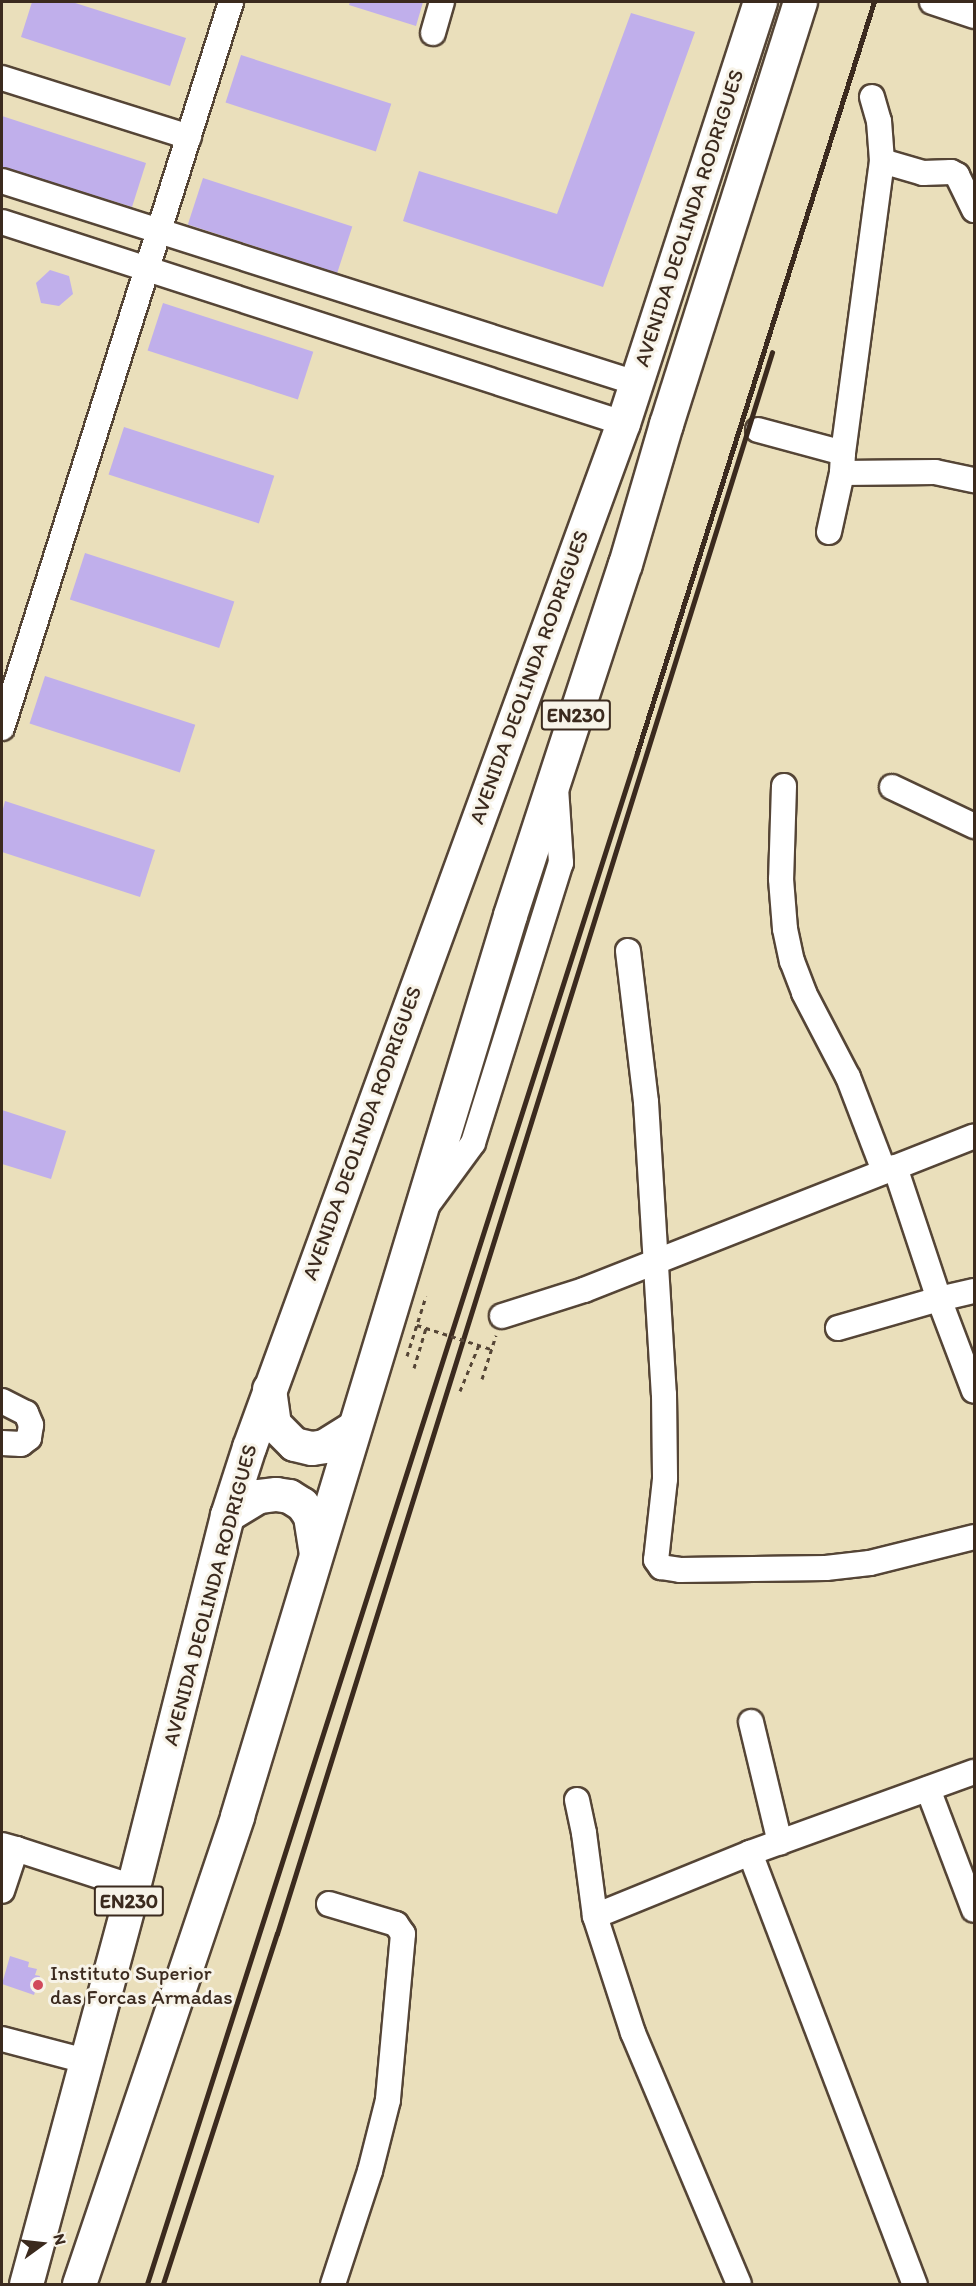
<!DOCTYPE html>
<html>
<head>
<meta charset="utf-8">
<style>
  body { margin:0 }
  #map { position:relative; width:976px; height:2286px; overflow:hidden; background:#eadfbb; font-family:Itim,sans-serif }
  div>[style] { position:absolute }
  .building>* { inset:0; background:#c0afeb; transform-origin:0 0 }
  .path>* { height:3px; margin-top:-1.5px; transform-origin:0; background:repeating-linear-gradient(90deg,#554536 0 4.5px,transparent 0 9px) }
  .roads { filter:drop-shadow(2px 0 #554536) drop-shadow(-2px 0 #554536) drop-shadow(0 2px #554536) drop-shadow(0 -2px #554536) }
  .minor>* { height:24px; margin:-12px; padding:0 12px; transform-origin:12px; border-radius:12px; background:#fff }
  .highway>* { height:33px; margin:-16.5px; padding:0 16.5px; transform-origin:16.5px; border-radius:16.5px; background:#fff }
  .rail>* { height:4.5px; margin:-2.25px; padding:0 2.25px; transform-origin:2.25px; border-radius:2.25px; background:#3b2a1e }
  .path-bridge>* { height:3px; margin-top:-1.5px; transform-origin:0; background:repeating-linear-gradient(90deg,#554536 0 4.5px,transparent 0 9px) }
  .dots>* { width:16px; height:16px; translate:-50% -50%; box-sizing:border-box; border:3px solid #f7f3e8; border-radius:50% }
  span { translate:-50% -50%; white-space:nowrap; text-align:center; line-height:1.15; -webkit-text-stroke:6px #f7f3e8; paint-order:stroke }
  .shield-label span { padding:2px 4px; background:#f7f3e8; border:2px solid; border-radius:4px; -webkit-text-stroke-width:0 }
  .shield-label { font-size:20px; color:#3b2a1e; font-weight:700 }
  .street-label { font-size:21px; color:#3b2a1e }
  .poi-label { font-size:21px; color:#3b2a1e }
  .left { translate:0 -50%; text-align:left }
  .frame { position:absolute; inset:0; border:3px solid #3b2a1e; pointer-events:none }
  .north { position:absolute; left:12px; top:2214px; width:60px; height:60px; -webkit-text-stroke:4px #f7f3e8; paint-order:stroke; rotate:75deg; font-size:16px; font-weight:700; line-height:24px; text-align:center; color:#3b2a1e }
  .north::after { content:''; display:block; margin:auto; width:21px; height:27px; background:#3b2a1e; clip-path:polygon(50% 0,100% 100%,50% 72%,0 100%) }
</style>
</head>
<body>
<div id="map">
  <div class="building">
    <i style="clip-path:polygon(32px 2px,72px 2px,186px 38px,170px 86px,21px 37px)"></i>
    <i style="clip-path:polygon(350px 2px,423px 2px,416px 26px,349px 5px)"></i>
    <i style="clip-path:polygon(631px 13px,695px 32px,603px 287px,403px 221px,419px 171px,557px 214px)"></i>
    <i style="left:241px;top:55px;width:158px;height:50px;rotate:18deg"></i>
    <i style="clip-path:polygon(2px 116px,146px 163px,132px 207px,2px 167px)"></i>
    <i style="left:203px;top:178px;width:157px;height:49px;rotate:18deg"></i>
    <i style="clip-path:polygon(50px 270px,69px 276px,73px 294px,59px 306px,41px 303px,36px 283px)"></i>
    <i style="left:163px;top:303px;width:158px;height:50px;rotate:18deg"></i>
    <i style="left:124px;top:427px;width:158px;height:50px;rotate:18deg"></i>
    <i style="left:85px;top:553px;width:157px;height:49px;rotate:18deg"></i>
    <i style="left:45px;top:676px;width:158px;height:50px;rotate:18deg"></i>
    <i style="clip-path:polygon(5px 801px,155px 850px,140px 897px,2px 852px,2px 813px)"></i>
    <i style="clip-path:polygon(2px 1110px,66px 1131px,51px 1179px,2px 1164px)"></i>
    <i style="clip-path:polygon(10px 1956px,29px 1962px,28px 1967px,37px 1969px,35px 1975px,40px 1976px,34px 1995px,2px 1984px)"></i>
  </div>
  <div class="path">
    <i style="left:407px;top:1356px;width:63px;rotate:-72.4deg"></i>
    <i style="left:414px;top:1368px;width:42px;rotate:-73.3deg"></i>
    <i style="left:482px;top:1379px;width:46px;rotate:-72.3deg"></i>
    <i style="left:460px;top:1391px;width:50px;rotate:-67.6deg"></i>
  </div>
  <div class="roads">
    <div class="minor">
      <i style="left:932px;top:2px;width:44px;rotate:18.4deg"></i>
      <i style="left:433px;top:33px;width:32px;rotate:-74deg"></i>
      <i style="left:2px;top:78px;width:196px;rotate:17.5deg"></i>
      <i style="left:872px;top:97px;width:25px;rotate:74deg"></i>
      <i style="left:879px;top:121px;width:40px;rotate:85.7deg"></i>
      <i style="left:882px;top:161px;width:43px;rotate:16.3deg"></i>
      <i style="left:923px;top:173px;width:28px;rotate:-2deg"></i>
      <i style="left:951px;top:172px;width:7px;rotate:27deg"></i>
      <i style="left:957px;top:175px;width:39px;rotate:64deg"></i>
      <i style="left:2px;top:181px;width:665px;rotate:17.67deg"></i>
      <i style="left:2px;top:222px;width:653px;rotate:17.94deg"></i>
      <i style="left:758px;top:430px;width:88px;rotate:15.1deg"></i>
      <i style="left:843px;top:453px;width:20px;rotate:93deg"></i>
      <i style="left:842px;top:473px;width:93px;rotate:-0.6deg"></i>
      <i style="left:935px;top:472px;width:40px;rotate:12deg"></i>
      <i style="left:843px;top:453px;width:295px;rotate:-82.4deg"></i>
      <i style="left:829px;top:532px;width:60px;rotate:-77.6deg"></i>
      <i style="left:2px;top:728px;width:761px;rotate:-72.49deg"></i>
      <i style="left:784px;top:786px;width:93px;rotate:91.8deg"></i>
      <i style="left:781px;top:879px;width:50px;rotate:85.4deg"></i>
      <i style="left:785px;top:929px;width:33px;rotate:78deg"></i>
      <i style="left:792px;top:961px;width:34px;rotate:69deg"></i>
      <i style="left:804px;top:993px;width:95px;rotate:62.4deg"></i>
      <i style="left:848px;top:1077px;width:101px;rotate:69deg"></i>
      <i style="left:892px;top:787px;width:91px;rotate:25.4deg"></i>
      <i style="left:628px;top:951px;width:152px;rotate:83.2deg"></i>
      <i style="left:646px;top:1102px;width:293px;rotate:86.5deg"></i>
      <i style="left:664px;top:1394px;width:85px;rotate:89.3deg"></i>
      <i style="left:665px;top:1479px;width:81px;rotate:96.3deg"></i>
      <i style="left:656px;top:1560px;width:9px;rotate:54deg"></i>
      <i style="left:661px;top:1567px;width:19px;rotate:9deg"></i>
      <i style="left:680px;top:1570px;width:146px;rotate:-0.8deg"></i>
      <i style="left:826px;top:1568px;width:44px;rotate:-6.5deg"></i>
      <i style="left:870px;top:1563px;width:107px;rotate:-14deg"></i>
      <i style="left:895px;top:1167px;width:139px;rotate:71.6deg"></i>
      <i style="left:939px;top:1299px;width:98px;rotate:69.2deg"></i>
      <i style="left:429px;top:1203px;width:74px;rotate:-53.7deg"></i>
      <i style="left:473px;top:1143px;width:294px;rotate:-72.6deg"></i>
      <i style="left:561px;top:863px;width:75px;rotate:-93.8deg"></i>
      <i style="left:502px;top:1316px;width:86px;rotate:-17.6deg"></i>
      <i style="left:584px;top:1290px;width:419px;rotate:-21.5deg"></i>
      <i style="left:838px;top:1328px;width:105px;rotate:-16deg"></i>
      <i style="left:939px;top:1299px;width:36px;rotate:-13deg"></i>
      <i style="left:2px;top:1401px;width:27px;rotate:27deg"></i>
      <i style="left:26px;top:1413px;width:13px;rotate:67deg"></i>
      <i style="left:31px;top:1425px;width:13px;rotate:99deg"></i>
      <i style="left:29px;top:1438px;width:10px;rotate:143deg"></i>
      <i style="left:21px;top:1444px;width:19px;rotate:-177deg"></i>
      <i style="left:751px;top:1722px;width:124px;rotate:76.5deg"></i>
      <i style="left:928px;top:1789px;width:129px;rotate:69.2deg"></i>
      <i style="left:577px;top:1800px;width:34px;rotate:78deg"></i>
      <i style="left:584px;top:1833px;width:84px;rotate:82.5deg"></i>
      <i style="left:595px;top:1916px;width:123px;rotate:72deg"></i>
      <i style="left:633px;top:2033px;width:272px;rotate:67.1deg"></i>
      <i style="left:2px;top:1845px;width:15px;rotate:16deg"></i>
      <i style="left:16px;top:1849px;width:44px;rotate:108.4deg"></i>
      <i style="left:16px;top:1849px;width:123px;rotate:18deg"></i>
      <i style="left:750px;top:1853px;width:462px;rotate:69.1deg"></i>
      <i style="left:329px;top:1904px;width:70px;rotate:16.6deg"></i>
      <i style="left:396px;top:1924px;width:12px;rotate:55deg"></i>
      <i style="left:403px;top:1934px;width:167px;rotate:95.2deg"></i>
      <i style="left:388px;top:2100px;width:73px;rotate:104.2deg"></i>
      <i style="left:370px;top:2171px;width:119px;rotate:108.1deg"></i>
      <i style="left:595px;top:1916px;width:167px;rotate:-22.1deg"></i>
      <i style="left:750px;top:1853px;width:238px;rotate:-19.9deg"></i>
      <i style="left:2px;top:2039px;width:86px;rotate:14.8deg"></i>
    </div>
    <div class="highway">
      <i style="left:269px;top:1389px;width:35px;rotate:82deg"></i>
      <i style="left:274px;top:1424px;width:28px;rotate:45deg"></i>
      <i style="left:294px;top:1444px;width:18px;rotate:13deg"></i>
      <i style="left:312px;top:1448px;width:12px;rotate:-9deg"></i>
      <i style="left:324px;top:1446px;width:34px;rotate:-32deg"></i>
      <i style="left:227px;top:1515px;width:37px;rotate:-31deg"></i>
      <i style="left:259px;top:1496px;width:17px;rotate:-7deg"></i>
      <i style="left:276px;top:1494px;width:13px;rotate:9deg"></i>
      <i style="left:289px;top:1496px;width:15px;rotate:32deg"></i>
      <i style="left:302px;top:1504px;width:14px;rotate:56deg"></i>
      <i style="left:310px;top:1516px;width:37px;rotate:81deg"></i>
      <i style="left:26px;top:2284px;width:411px;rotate:-74.9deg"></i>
      <i style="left:133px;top:1887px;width:384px;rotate:-75.8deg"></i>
      <i style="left:227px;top:1515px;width:71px;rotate:-72.1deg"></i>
      <i style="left:249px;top:1447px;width:1090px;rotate:-69.94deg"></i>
      <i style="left:623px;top:423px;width:443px;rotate:-72deg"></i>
      <i style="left:79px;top:2284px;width:494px;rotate:-71.3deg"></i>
      <i style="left:237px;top:1816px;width:941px;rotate:-73.14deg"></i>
      <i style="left:510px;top:915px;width:369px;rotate:-71.9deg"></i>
      <i style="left:625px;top:564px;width:146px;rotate:-73.7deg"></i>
      <i style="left:666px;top:424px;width:443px;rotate:-72.4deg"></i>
    </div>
  </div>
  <div class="rail">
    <i style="left:147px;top:2284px;width:1608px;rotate:-72.25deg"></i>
    <i style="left:637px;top:753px;width:788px;rotate:-72.49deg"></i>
    <i style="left:163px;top:2284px;width:368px;rotate:-72deg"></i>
    <i style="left:277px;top:1934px;width:1657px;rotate:-72.62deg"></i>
  </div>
  <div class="path-bridge">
    <i style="left:417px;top:1325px;width:78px;rotate:18deg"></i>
  </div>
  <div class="dots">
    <i style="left:38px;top:1985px;background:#d1495b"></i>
  </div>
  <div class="shield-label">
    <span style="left:576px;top:715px">EN230</span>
    <span style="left:129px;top:1901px">EN230</span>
  </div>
  <div class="street-label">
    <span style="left:689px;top:218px;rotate:-72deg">AVENIDA DEOLINDA RODRIGUES</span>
    <span style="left:529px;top:677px;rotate:-70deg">AVENIDA DEOLINDA RODRIGUES</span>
    <span style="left:362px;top:1133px;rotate:-70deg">AVENIDA DEOLINDA RODRIGUES</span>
    <span style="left:210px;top:1595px;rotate:-75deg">AVENIDA DEOLINDA RODRIGUES</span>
  </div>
  <div class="poi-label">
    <span class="left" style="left:50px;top:1985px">Instituto Superior<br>das Forcas Armadas</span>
  </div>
  <div class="frame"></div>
  <div class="north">N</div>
</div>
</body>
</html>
